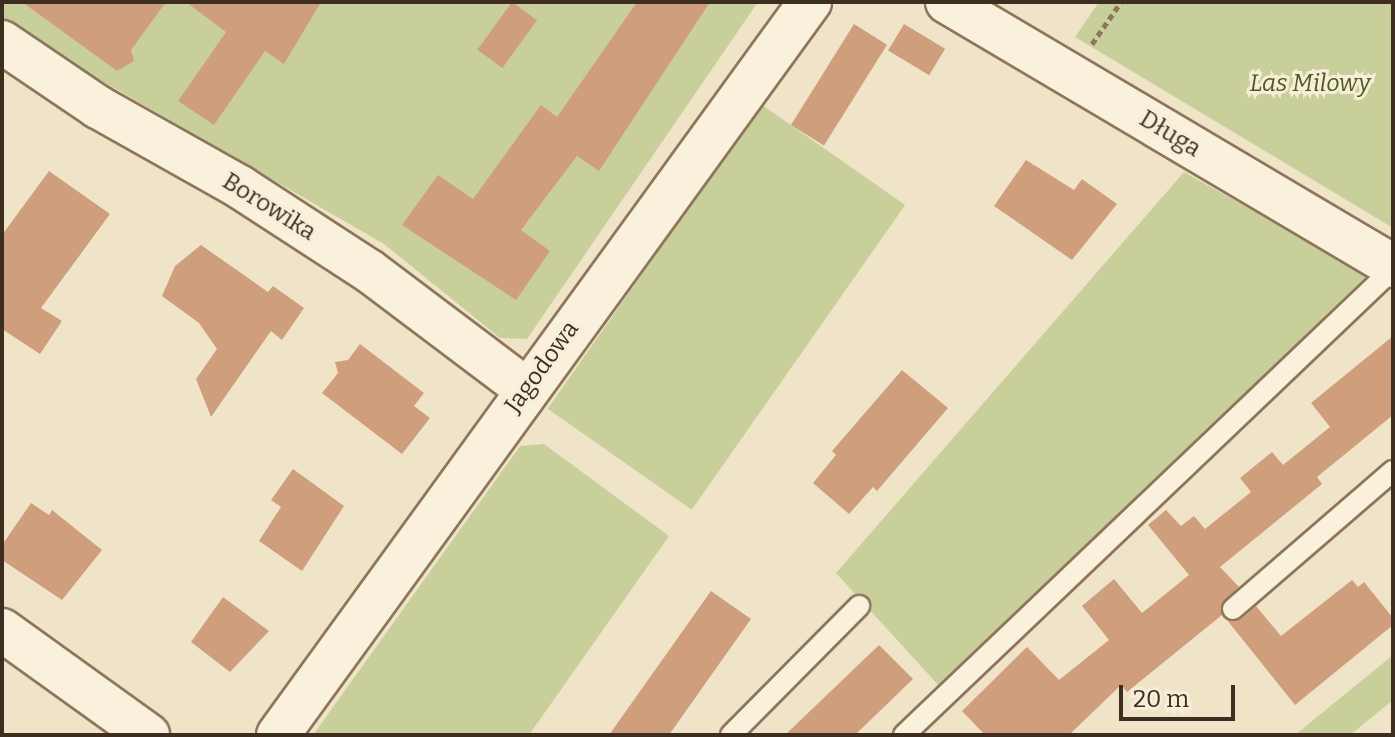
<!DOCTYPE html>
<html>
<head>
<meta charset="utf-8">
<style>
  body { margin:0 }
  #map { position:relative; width:1395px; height:737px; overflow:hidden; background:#f0e4c8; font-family:Bitter,serif }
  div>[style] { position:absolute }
  .green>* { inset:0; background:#c9cf9b; transform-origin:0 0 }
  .building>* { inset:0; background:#cf9f7d; transform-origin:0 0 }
  .path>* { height:5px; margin-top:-2.5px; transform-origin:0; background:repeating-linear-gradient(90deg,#8d765c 0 6px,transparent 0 10px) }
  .roads { filter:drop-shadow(2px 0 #8d765c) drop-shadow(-2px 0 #8d765c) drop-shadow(0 2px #8d765c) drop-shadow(0 -2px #8d765c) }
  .lane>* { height:20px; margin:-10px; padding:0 10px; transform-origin:10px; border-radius:10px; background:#faf1dc }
  .street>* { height:42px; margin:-21px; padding:0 21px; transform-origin:21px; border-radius:21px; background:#faf1dc }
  span { translate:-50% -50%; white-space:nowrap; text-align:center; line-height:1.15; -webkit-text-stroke:6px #f7eed8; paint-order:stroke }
  .park-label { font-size:24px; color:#4d5a26; font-style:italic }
  .street-label { font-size:24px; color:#3d2e20 }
  .frame { position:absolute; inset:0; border:4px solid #3d2e20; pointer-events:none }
  .scale { position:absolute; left:1119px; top:685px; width:116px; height:36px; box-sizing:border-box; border:4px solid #3d2e20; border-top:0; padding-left:10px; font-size:24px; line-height:28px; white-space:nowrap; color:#3d2e20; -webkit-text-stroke:6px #f7eed8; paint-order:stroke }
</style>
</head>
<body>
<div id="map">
  <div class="green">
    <i style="clip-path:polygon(2px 2px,758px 2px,527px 339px,500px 338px,384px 244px,62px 58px,2px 17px)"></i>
    <i style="clip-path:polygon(1099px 2px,1393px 2px,1393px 228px,1075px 37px)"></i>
    <i style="left:761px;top:104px;width:176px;height:372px;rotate:35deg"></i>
    <i style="clip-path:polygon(1184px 172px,1368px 275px,940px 687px,836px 573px)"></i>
    <i style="clip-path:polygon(544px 444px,669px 536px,529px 735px,313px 735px,520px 446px)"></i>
    <i style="clip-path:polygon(1393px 655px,1393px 700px,1350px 735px,1295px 735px)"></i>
  </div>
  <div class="building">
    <i style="clip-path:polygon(22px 2px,166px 2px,131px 50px,134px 61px,117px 71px)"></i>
    <i style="clip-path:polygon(186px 2px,321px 2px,284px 64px,265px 51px,214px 125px,178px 101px,226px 32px)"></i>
    <i style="left:512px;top:2px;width:31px;height:59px;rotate:36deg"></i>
    <i style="clip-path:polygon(637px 2px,710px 2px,599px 171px,577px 156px,521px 230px,550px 251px,516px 300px,402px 225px,438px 175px,473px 199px,541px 105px,557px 117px)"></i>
    <i style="left:854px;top:24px;width:39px;height:119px;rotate:32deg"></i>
    <i style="left:904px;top:24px;width:48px;height:31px;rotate:31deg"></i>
    <i style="clip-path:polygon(1026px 160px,1074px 190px,1082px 179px,1117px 204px,1072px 260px,994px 206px)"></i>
    <i style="clip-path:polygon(49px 171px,110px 214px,41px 308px,62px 321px,40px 354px,2px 329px,2px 235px)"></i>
    <i style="clip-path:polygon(201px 245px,268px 292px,273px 286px,304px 308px,282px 340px,271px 331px,211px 417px,196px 379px,217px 349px,199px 323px,162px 296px,175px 266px)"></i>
    <i style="clip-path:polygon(1393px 336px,1393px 415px,1317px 477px,1322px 484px,1220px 567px,1239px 587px,1221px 604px,1222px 615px,1127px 692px,1121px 685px,1069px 735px,985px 735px,962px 711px,1027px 647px,1059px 680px,1109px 640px,1082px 606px,1114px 579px,1142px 613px,1189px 575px,1148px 525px,1166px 510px,1181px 526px,1194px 516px,1205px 529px,1251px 492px,1240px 478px,1272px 452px,1283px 465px,1330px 427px,1311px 403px)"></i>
    <i style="clip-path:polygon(360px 344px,424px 393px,414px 406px,430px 418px,402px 454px,322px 393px,338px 373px,335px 362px,348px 360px)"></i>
    <i style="clip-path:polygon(902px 370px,948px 408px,877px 491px,873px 487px,849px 514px,813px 483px,836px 455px,832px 451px)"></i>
    <i style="clip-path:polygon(293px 469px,344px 506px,302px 571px,259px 541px,281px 507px,271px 500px)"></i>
    <i style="clip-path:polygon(31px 503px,49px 515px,52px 510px,102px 550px,62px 600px,2px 560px,2px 545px)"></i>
    <i style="clip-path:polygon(1352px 580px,1358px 587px,1364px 582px,1393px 618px,1393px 625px,1295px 705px,1227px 620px,1241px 619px,1256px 606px,1281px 636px)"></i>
    <i style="clip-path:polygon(711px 591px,751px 619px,717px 667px,669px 735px,609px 735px)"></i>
    <i style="clip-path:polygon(223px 597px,269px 631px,230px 672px,191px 642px)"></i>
    <i style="clip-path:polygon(879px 645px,913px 679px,855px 735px,785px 735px)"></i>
  </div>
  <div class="path">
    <i style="left:1092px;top:44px;width:51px;rotate:-55.4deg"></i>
  </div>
  <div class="roads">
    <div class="lane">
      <i style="left:1233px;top:609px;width:211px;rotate:-40.8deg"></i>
      <i style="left:731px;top:735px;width:182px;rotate:-45.2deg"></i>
      <i style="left:904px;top:735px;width:675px;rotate:-43.62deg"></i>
    </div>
    <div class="street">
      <i style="left:947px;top:2px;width:518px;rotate:30.62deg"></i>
      <i style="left:2px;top:42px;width:116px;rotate:34.1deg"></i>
      <i style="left:98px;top:107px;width:163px;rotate:29.4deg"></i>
      <i style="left:240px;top:187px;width:153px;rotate:33deg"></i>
      <i style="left:368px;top:270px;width:198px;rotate:37deg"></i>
      <i style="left:2px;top:630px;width:180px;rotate:35.7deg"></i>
      <i style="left:278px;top:735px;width:906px;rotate:-54.03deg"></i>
    </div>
  </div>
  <div class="park-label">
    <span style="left:1310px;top:84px">Las Milowy</span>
  </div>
  <div class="street-label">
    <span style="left:1170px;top:134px;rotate:31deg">Długa</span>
    <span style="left:269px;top:207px;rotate:32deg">Borowika</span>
    <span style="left:542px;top:367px;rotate:-54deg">Jagodowa</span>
  </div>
  <div class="frame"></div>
  <div class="scale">20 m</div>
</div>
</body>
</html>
